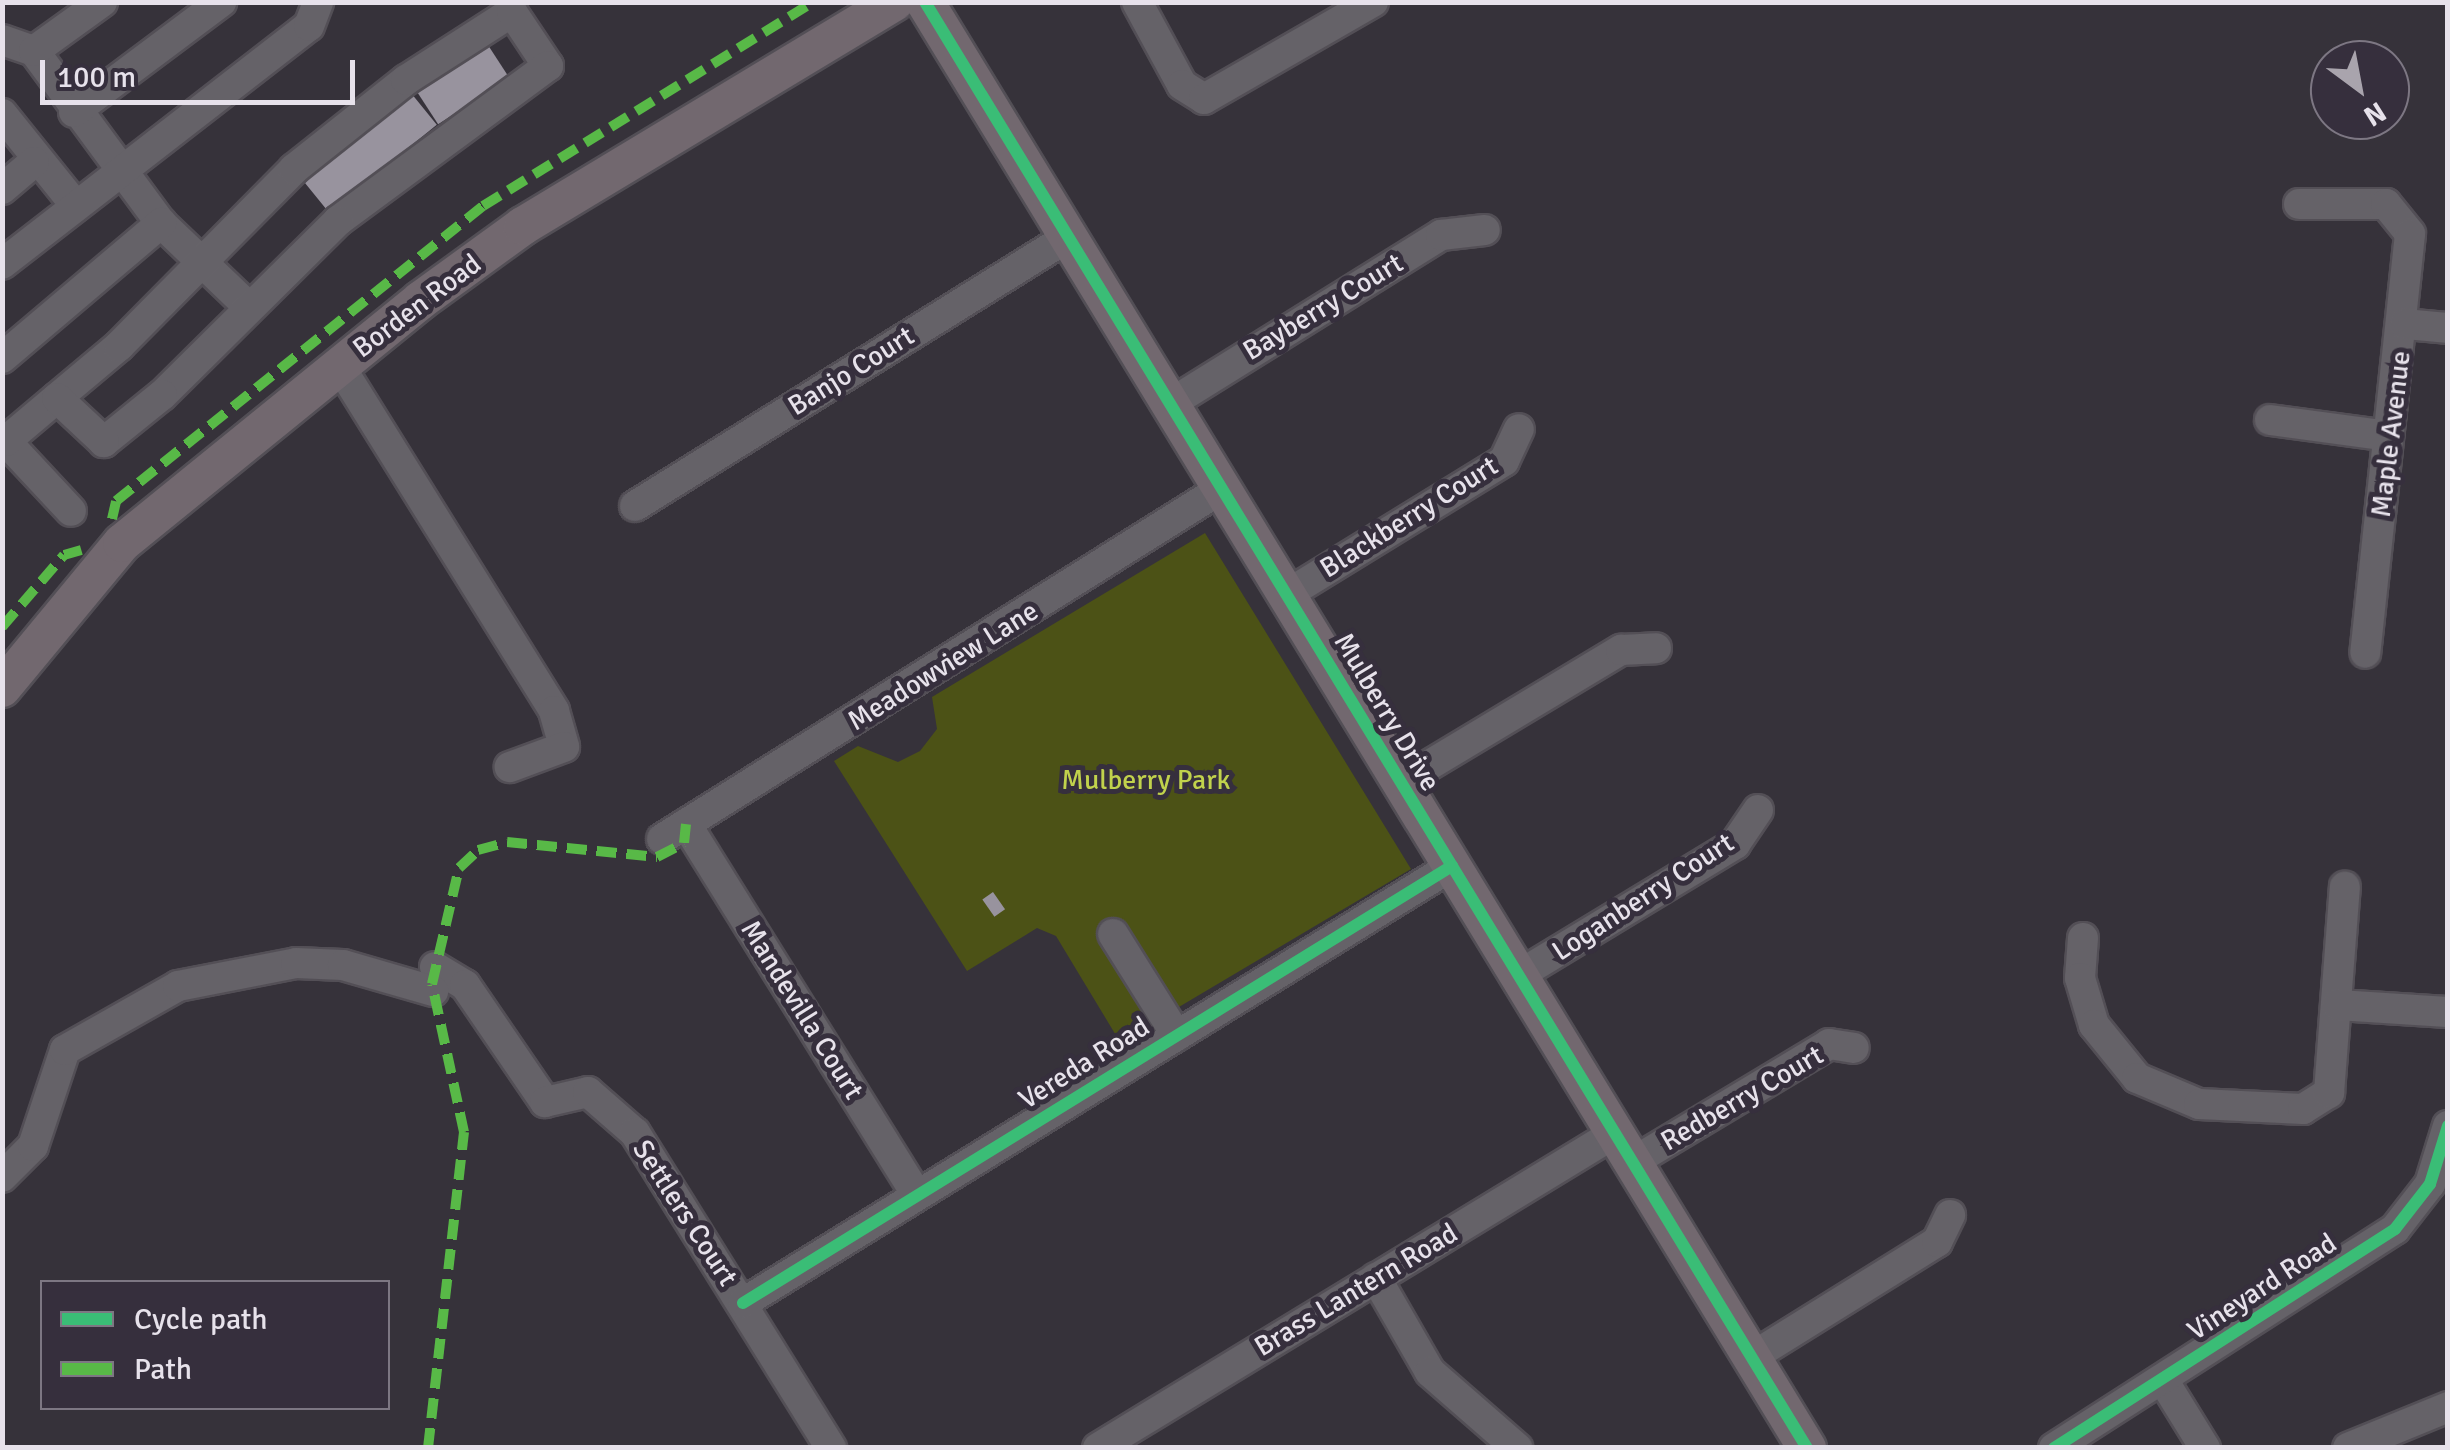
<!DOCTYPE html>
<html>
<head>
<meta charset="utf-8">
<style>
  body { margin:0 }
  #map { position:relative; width:2450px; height:1450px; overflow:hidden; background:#36323a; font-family:Signika,sans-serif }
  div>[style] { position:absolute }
  .green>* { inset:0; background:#4c5216 }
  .building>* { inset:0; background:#98939e; transform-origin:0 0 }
  .roads { filter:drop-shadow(2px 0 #534f56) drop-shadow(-2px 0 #534f56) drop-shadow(0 2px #534f56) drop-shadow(0 -2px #534f56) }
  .minor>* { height:30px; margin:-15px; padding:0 15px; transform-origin:15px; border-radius:15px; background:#656268 }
  .major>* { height:38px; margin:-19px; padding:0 19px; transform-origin:19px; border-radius:19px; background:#72686f }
  .quiet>* { height:10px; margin-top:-5px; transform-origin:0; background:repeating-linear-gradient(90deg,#58b947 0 20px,transparent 0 30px) }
  .cycleway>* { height:12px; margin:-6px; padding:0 6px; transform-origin:6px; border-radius:6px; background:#3abd76 }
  span { translate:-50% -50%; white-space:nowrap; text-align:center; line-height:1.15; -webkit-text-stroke:10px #362f3d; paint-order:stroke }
  .street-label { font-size:28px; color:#e7e2eb }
  .park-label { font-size:28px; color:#c1d24c }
  .frame { position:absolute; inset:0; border:5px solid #e7e2eb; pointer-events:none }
  .legend { position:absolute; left:40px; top:1280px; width:350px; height:130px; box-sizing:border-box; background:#362f3d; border:2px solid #7d7783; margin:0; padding:12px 18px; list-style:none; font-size:30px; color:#e7e2eb }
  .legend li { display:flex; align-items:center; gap:20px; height:50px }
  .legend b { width:50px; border:2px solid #7d7783 }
  .north { position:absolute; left:2310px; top:40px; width:100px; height:100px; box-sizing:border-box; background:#362f3d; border:2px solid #7d7783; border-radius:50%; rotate:148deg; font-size:28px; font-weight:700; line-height:40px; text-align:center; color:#e7e2eb }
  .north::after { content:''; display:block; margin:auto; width:35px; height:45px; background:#a9a4ad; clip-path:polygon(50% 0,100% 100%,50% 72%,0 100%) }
  .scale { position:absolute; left:40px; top:60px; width:315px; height:45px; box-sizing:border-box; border:5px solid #e7e2eb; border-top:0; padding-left:12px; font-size:30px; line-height:35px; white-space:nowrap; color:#e7e2eb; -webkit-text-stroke:8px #362f3d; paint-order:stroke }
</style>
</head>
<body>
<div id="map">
  <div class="green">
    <i style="clip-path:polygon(1205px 533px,1411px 869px,1120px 1042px,1056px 936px,1037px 928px,967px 971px,834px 761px,858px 746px,898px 762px,920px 751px,937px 729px,932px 697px)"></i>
  </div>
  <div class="building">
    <i style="left:486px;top:42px;width:43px;height:85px;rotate:57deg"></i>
    <i style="left:411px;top:93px;width:41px;height:139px;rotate:51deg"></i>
    <i style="left:993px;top:892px;width:21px;height:13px;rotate:55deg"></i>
  </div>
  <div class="roads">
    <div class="minor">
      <i style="left:1137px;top:2px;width:94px;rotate:61.5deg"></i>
      <i style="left:1182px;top:85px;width:26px;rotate:32deg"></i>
      <i style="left:1204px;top:99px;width:195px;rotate:-29.9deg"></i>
      <i style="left:2px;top:40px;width:34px;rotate:19deg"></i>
      <i style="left:34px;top:51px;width:214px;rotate:53.6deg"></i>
      <i style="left:161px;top:223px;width:122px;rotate:43.7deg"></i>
      <i style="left:34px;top:51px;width:84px;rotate:-35.8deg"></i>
      <i style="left:74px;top:112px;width:184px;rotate:-36.8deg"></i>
      <i style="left:2px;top:114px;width:118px;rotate:51.2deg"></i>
      <i style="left:2px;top:189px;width:42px;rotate:-40.2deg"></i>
      <i style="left:2299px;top:204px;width:87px"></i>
      <i style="left:2386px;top:204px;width:38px;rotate:51deg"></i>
      <i style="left:2410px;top:234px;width:421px;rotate:96.1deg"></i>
      <i style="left:2px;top:264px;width:388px;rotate:-37.8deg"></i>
      <i style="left:309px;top:26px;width:26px;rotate:-69deg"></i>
      <i style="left:2405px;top:324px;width:43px;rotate:5.3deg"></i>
      <i style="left:2px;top:358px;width:209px;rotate:-40.3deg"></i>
      <i style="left:339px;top:365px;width:407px;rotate:58.1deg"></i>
      <i style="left:554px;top:711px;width:37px;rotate:74deg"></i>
      <i style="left:564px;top:747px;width:58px;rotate:159.7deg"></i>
      <i style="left:1168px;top:405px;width:322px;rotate:-31.9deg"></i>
      <i style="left:1441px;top:235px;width:44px;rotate:-6.5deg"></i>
      <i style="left:2270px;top:420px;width:119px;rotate:7.7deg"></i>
      <i style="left:2px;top:437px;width:101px;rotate:47deg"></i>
      <i style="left:6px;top:441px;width:67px;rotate:-40.1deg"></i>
      <i style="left:57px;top:398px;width:81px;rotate:-40deg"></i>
      <i style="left:119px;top:346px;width:249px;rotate:-45.3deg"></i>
      <i style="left:294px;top:169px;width:143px;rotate:-38.5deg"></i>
      <i style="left:406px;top:80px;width:126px;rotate:-32.7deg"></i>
      <i style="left:512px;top:12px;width:65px;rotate:56.3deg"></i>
      <i style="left:548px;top:66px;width:261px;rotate:143.6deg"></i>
      <i style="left:338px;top:221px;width:247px;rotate:135.3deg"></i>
      <i style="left:162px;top:395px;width:75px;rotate:141deg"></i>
      <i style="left:104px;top:442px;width:64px;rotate:-136.9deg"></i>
      <i style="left:635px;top:506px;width:510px;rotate:-31.85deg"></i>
      <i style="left:1286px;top:595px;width:256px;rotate:-31.6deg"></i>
      <i style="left:1504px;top:461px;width:35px;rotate:-65deg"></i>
      <i style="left:1401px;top:782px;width:257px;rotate:-31deg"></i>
      <i style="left:1621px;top:650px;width:35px;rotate:-3deg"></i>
      <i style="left:686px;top:824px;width:437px;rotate:58.1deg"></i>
      <i style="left:662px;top:839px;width:660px;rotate:-32.05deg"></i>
      <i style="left:1113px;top:934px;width:120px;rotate:57.9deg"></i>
      <i style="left:2083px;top:938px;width:40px;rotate:94.3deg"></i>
      <i style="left:2080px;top:978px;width:49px;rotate:73.4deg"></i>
      <i style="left:2094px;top:1025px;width:68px;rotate:50.9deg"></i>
      <i style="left:2137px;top:1078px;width:67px;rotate:22.8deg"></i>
      <i style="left:2199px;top:1104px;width:104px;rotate:2.8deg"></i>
      <i style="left:2303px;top:1109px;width:31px;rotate:-32deg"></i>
      <i style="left:2329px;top:1093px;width:207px;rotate:-85.6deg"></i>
      <i style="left:435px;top:967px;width:35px;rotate:31deg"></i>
      <i style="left:465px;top:985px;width:142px;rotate:55.6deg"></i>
      <i style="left:545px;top:1102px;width:44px;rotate:-13.1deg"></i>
      <i style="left:588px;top:1092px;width:62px;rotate:41.1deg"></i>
      <i style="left:635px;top:1133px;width:371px;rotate:58.1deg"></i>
      <i style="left:1519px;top:975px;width:253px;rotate:-31.2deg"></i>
      <i style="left:1735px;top:844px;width:41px;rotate:-55.9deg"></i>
      <i style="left:2337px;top:1005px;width:111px;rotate:3.6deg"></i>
      <i style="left:1633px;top:1162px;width:229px;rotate:-31deg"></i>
      <i style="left:1829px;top:1044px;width:25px;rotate:9deg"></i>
      <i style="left:2px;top:1177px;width:44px;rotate:-45deg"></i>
      <i style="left:33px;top:1146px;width:101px;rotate:-71.6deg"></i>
      <i style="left:65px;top:1050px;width:130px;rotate:-29.5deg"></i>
      <i style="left:178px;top:986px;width:120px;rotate:-11deg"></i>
      <i style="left:296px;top:963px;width:47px;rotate:2.4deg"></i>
      <i style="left:343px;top:965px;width:94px;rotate:16.1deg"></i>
      <i style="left:1376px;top:1278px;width:108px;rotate:60.1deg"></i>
      <i style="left:1430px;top:1372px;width:116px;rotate:41.1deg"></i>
      <i style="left:743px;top:1303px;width:833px;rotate:-31.65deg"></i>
      <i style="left:1752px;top:1357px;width:218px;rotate:-31.9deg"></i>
      <i style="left:1937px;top:1242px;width:30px;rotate:-64deg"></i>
      <i style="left:2163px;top:1380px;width:80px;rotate:58.3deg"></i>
      <i style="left:1098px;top:1448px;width:605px;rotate:-31.35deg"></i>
      <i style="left:2054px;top:1448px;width:405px;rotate:-32.7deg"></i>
      <i style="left:2395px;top:1229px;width:57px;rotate:-52.1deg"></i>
      <i style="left:2430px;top:1184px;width:61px;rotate:-72.8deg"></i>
      <i style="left:2348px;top:1448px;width:108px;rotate:-22.3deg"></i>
    </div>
    <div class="major">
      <i style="left:925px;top:2px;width:1694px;rotate:58.62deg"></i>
      <i style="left:2px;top:688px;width:188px;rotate:-50.4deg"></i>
      <i style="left:122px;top:543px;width:385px;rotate:-39.1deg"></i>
      <i style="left:421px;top:300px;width:126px;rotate:-36deg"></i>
      <i style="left:523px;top:226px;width:434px;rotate:-31.1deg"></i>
    </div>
  </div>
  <div class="quiet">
    <i style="left:112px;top:519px;width:18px;rotate:-77deg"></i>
    <i style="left:116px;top:501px;width:471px;rotate:-38.8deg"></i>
    <i style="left:483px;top:206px;width:388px;rotate:-31.7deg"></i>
    <i style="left:2px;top:627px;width:95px;rotate:-49.3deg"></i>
    <i style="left:64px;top:555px;width:18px;rotate:-16deg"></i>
    <i style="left:428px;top:1448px;width:318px;rotate:-83.5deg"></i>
    <i style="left:464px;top:1132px;width:151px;rotate:-102.2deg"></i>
    <i style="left:432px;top:984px;width:119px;rotate:-76.9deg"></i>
    <i style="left:459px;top:868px;width:26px;rotate:-43deg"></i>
    <i style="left:478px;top:850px;width:30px;rotate:-15deg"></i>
    <i style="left:507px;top:842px;width:151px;rotate:5.7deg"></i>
    <i style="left:657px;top:857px;width:30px;rotate:-27deg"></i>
    <i style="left:684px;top:843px;width:19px;rotate:-84deg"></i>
  </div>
  <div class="cycleway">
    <i style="left:925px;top:2px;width:1694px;rotate:58.62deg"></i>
    <i style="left:743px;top:1303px;width:833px;rotate:-31.65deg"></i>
    <i style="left:2054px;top:1448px;width:405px;rotate:-32.7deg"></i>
    <i style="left:2395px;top:1229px;width:57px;rotate:-52.1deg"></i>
    <i style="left:2430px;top:1184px;width:61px;rotate:-72.8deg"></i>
  </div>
  <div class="street-label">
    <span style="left:417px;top:306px;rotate:-37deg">Borden Road</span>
    <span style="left:1323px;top:307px;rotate:-31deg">Bayberry Court</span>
    <span style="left:851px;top:371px;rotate:-32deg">Banjo Court</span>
    <span style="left:2391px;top:434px;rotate:-83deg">Maple Avenue</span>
    <span style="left:1409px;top:517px;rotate:-32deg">Blackberry Court</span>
    <span style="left:943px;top:666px;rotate:-32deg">Meadowview Lane</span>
    <span style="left:1387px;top:712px;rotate:59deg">Mulberry Drive</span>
    <span style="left:1643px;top:897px;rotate:-33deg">Loganberry Court</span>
    <span style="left:802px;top:1010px;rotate:58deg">Mandevilla Court</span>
    <span style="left:1084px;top:1063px;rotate:-32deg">Vereda Road</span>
    <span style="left:1742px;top:1098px;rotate:-30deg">Redberry Court</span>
    <span style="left:685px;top:1213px;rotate:57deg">Settlers Court</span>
    <span style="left:2262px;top:1287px;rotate:-33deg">Vineyard Road</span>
    <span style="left:1356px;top:1290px;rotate:-31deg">Brass Lantern Road</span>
  </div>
  <div class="park-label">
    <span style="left:1146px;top:780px">Mulberry Park</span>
  </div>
  <div class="frame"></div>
  <ul class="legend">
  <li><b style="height:12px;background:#3abd76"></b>Cycle path</li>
  <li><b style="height:12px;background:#58b947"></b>Path</li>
  </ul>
  <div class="north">N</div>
  <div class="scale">100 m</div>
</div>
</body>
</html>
